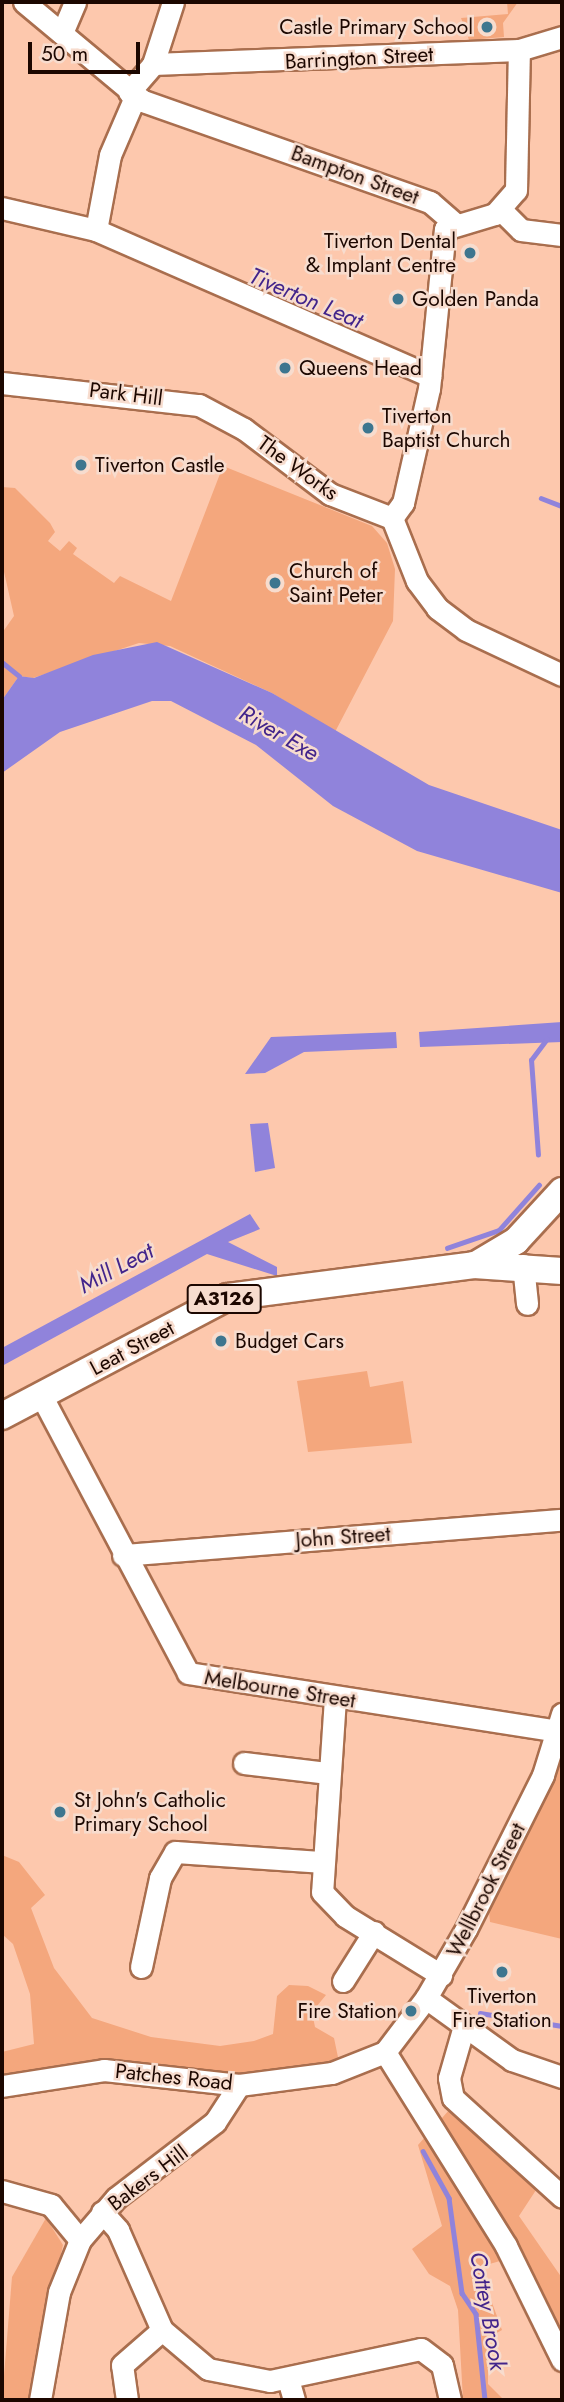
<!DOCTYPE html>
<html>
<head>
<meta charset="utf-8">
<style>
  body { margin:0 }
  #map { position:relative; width:564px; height:2402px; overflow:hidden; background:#fdc8ad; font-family:Jost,sans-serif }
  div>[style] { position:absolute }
  .green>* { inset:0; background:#f4a77d }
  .water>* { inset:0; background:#9083db }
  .stream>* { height:4.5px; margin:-2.25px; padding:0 2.25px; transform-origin:2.25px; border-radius:2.25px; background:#9083db }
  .roads { filter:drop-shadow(2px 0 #a96e4e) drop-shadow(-2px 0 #a96e4e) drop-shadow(0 2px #a96e4e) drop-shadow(0 -2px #a96e4e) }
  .minor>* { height:21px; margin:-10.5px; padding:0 10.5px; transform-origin:10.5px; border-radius:10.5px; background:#fff }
  .major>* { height:26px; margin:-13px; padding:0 13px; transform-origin:13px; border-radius:13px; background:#fff }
  .dots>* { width:19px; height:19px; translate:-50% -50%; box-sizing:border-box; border:4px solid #f7dcce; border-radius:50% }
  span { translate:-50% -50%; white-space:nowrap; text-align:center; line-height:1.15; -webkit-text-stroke:5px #f7dcce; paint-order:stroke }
  .shield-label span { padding:2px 5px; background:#f7dcce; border:2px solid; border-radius:5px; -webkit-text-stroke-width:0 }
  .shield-label { font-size:19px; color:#1c0700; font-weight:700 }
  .poi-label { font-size:21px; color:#1c0700 }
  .right { translate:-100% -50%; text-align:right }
  .left { translate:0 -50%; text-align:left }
  .street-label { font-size:21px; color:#1c0700 }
  .water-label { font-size:23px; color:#42248b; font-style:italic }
  .frame { position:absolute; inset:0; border:4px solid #1c0700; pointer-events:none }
  .scale { position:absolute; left:28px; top:42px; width:112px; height:32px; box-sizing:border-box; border:4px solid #1c0700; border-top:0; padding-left:9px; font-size:21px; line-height:24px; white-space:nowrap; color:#1c0700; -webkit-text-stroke:5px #f7dcce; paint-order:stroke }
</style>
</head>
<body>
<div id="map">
  <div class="green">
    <i style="clip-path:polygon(507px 2px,518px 2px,503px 23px,504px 37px,469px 40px,461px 18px,508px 14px)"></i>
    <i style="clip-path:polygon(223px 466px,372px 526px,387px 543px,395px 569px,393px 621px,335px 732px,272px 693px,170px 646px,139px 643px,33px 678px,19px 676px,2px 700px,2px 633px,14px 616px,2px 563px,2px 487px,15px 488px,50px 523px,55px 532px,48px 541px,60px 551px,69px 541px,77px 548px,73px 554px,114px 583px,120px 576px,171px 601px)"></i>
    <i style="clip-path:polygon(367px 1371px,370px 1387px,403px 1381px,412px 1443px,308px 1452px,297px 1381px)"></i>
    <i style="clip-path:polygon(562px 1745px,562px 1939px,490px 1922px,489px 1911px,555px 1779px)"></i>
    <i style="clip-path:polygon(2px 1855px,19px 1862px,45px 1895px,31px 1908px,54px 1968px,92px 2018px,151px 2037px,220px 2046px,254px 2041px,273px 2034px,277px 1996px,289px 1985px,308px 1986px,326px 1995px,312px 2012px,315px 2027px,334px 2038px,339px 2062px,313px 2075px,2px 2081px,2px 2052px,34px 2044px,30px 1994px,13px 1944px,2px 1934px)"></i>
    <i style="clip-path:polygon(450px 2109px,538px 2187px,519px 2216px,562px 2278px,562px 2341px,507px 2259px,479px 2267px,502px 2330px,488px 2338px,488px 2384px,504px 2400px,463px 2400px,458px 2310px,450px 2286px,429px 2274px,412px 2249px,442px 2226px,418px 2145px)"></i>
    <i style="clip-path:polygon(46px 2218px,63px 2245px,29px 2400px,2px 2400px,12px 2277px)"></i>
  </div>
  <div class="water">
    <i style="clip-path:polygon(157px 642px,272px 693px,429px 785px,562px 830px,562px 893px,417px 851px,333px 806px,256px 745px,171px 701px,152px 701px,60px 732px,2px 773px,2px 700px,19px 676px,34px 678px,93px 655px)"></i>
    <i style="clip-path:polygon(562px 1022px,562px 1042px,420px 1047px,419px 1032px)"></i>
    <i style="clip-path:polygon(396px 1032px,397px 1048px,304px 1052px,265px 1073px,245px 1074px,271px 1037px)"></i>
    <i style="clip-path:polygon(268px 1123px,275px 1168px,255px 1172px,250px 1124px)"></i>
    <i style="clip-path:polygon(250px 1214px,260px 1229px,228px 1242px,277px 1267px,277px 1276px,207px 1254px,2px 1366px,2px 1348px)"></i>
  </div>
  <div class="stream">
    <i style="left:541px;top:498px;width:22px;rotate:21deg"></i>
    <i style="left:2px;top:662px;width:22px;rotate:39deg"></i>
    <i style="left:538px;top:1155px;width:95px;rotate:-94.2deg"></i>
    <i style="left:531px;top:1060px;width:26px;rotate:-53deg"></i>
    <i style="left:447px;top:1248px;width:55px;rotate:-19.1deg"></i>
    <i style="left:499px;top:1230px;width:60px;rotate:-48.4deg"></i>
    <i style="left:480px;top:2013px;width:83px;rotate:9deg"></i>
    <i style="left:423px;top:2151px;width:54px;rotate:61deg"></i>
    <i style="left:449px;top:2198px;width:96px;rotate:82.2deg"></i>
    <i style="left:462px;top:2293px;width:25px;rotate:56deg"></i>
    <i style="left:476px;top:2314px;width:86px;rotate:84deg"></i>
  </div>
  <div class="roads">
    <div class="minor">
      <i style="left:24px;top:2px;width:155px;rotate:39.8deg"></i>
      <i style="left:143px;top:101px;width:304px;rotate:19.4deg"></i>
      <i style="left:430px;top:202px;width:30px;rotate:41deg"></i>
      <i style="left:62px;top:33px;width:34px;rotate:-67deg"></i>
      <i style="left:153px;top:64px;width:366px;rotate:-2.2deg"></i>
      <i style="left:519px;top:50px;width:45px;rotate:-16.8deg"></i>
      <i style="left:129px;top:92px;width:37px;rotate:-49deg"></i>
      <i style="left:153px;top:64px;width:65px;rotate:-72.1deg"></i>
      <i style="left:2px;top:208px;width:97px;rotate:13.2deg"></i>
      <i style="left:96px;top:230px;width:365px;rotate:23.6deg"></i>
      <i style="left:501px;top:210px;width:28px;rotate:45deg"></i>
      <i style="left:521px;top:230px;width:41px;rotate:7deg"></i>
      <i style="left:96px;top:230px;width:76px;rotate:-79.4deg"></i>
      <i style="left:110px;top:155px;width:63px;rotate:-66.7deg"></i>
      <i style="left:2px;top:383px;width:198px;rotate:6.4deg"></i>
      <i style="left:199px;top:405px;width:51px;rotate:28.1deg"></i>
      <i style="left:244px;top:429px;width:108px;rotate:37.1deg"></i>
      <i style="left:330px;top:494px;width:66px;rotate:21.2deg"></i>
      <i style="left:392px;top:518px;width:19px;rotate:-54deg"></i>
      <i style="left:403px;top:503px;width:117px;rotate:-77.2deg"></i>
      <i style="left:429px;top:389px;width:161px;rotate:-84.3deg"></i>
      <i style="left:445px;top:229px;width:52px;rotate:-16.7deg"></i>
      <i style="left:495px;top:214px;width:32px;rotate:-49deg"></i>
      <i style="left:516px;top:190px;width:140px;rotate:-88.8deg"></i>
      <i style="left:392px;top:518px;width:68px;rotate:68.4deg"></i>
      <i style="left:417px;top:581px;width:34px;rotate:53deg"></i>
      <i style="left:437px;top:608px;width:36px;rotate:37deg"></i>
      <i style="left:466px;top:630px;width:106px;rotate:25.1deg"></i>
      <i style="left:523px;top:1265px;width:39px;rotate:84deg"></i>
      <i style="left:41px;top:1395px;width:314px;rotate:62.1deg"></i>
      <i style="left:188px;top:1673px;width:375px;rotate:8.9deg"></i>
      <i style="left:123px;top:1555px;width:440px;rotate:-4.6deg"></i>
      <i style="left:335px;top:1698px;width:194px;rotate:93.8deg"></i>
      <i style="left:322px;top:1892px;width:33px;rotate:46deg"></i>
      <i style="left:345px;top:1916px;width:113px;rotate:31.6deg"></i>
      <i style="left:244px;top:1763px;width:85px;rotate:6.8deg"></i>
      <i style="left:141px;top:1967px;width:91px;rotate:-77.9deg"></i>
      <i style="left:160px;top:1878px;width:30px;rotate:-60deg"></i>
      <i style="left:175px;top:1852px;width:146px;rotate:3.9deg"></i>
      <i style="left:343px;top:1981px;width:58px;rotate:-57.7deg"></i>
      <i style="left:426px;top:1998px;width:106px;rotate:35.8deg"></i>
      <i style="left:512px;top:2060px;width:53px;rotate:18.8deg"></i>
      <i style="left:464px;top:2026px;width:54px;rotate:106.1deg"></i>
      <i style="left:449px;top:2078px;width:20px;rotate:79deg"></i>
      <i style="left:453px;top:2098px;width:147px;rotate:42.2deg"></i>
      <i style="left:385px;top:2052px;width:229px;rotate:58deg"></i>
      <i style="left:506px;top:2246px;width:127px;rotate:63.8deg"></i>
      <i style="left:2px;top:2086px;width:103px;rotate:-8.9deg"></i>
      <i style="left:104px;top:2070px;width:136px;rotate:6.3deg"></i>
      <i style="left:239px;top:2085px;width:94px;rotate:-7.4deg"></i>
      <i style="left:332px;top:2073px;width:57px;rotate:-21.6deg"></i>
      <i style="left:385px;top:2052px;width:68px;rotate:-52.8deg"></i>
      <i style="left:426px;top:1998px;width:80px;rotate:-59.9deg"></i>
      <i style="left:466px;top:1929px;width:172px;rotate:-63.4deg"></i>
      <i style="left:543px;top:1775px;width:64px;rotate:-72.7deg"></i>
      <i style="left:2px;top:2191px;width:51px;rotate:15.9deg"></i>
      <i style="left:51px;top:2205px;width:45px;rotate:50.4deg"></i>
      <i style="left:102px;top:2212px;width:24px;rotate:48deg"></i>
      <i style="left:118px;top:2230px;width:109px;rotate:66.3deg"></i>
      <i style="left:162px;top:2330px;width:60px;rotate:40.3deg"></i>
      <i style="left:208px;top:2369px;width:63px;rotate:11deg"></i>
      <i style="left:270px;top:2381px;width:154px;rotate:-12deg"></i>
      <i style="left:421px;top:2349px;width:26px;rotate:37deg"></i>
      <i style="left:442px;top:2365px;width:36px;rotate:77deg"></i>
      <i style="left:288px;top:2379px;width:22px;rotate:74deg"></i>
      <i style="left:40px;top:2400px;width:110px;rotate:-80deg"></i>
      <i style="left:59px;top:2292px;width:56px;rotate:-68deg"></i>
      <i style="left:80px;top:2240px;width:55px;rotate:-49.4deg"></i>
      <i style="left:116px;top:2198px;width:125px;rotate:-37.5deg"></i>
      <i style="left:215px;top:2122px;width:44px;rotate:-57deg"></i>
      <i style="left:127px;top:2400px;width:35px;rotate:-98deg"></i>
      <i style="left:122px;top:2365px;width:53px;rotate:-41.2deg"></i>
    </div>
    <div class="major">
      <i style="left:479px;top:1263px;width:43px;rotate:-30.7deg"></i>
      <i style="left:516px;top:1241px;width:68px;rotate:-47.4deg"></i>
      <i style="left:2px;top:1416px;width:255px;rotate:-27.8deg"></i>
      <i style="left:228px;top:1297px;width:248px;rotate:-7.4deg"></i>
      <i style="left:474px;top:1265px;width:88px;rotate:3.9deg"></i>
    </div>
  </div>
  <div class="dots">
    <i style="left:487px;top:27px;background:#3d768f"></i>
    <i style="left:470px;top:253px;background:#3d768f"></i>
    <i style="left:398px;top:299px;background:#3d768f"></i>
    <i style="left:285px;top:368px;background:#3d768f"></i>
    <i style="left:368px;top:428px;background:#3d768f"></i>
    <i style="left:81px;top:465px;background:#3d768f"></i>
    <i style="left:275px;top:583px;background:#3d768f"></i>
    <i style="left:221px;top:1341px;background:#3d768f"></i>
    <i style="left:60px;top:1812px;background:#3d768f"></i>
    <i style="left:502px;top:1972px;background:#3d768f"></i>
    <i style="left:411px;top:2011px;background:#3d768f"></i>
  </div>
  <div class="shield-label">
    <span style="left:224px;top:1299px">A3126</span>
  </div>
  <div class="poi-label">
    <span class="right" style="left:473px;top:27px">Castle Primary School</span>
    <span class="right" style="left:456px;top:253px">Tiverton Dental<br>&amp; Implant Centre</span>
    <span class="left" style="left:412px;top:299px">Golden Panda</span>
    <span class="left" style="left:299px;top:368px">Queens Head</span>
    <span class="left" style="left:382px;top:428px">Tiverton<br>Baptist Church</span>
    <span class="left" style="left:95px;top:465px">Tiverton Castle</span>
    <span class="left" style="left:289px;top:583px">Church of<br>Saint Peter</span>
    <span class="left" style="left:235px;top:1341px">Budget Cars</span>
    <span class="left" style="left:74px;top:1812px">St John's Catholic<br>Primary School</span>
    <span style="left:502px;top:2008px">Tiverton<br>Fire Station</span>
    <span class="right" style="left:397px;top:2011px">Fire Station</span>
  </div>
  <div class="street-label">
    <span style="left:359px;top:58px;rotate:-3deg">Barrington Street</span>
    <span style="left:355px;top:175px;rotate:20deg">Bampton Street</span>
    <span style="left:126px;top:394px;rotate:7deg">Park Hill</span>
    <span style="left:298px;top:468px;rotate:36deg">The Works</span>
    <span style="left:132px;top:1348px;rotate:-28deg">Leat Street</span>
    <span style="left:343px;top:1537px;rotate:-4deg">John Street</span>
    <span style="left:280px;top:1689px;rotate:9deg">Melbourne Street</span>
    <span style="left:486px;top:1890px;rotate:-63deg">Wellbrook Street</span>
    <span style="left:174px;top:2077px;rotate:6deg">Patches Road</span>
    <span style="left:148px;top:2178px;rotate:-37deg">Bakers Hill</span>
  </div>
  <div class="water-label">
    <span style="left:306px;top:298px;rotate:23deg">Tiverton Leat</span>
    <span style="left:279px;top:733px;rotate:30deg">River Exe</span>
    <span style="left:116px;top:1268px;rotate:-28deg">Mill Leat</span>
    <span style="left:488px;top:2311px;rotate:80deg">Cottey Brook</span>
  </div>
  <div class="frame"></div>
  <div class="scale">50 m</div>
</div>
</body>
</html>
